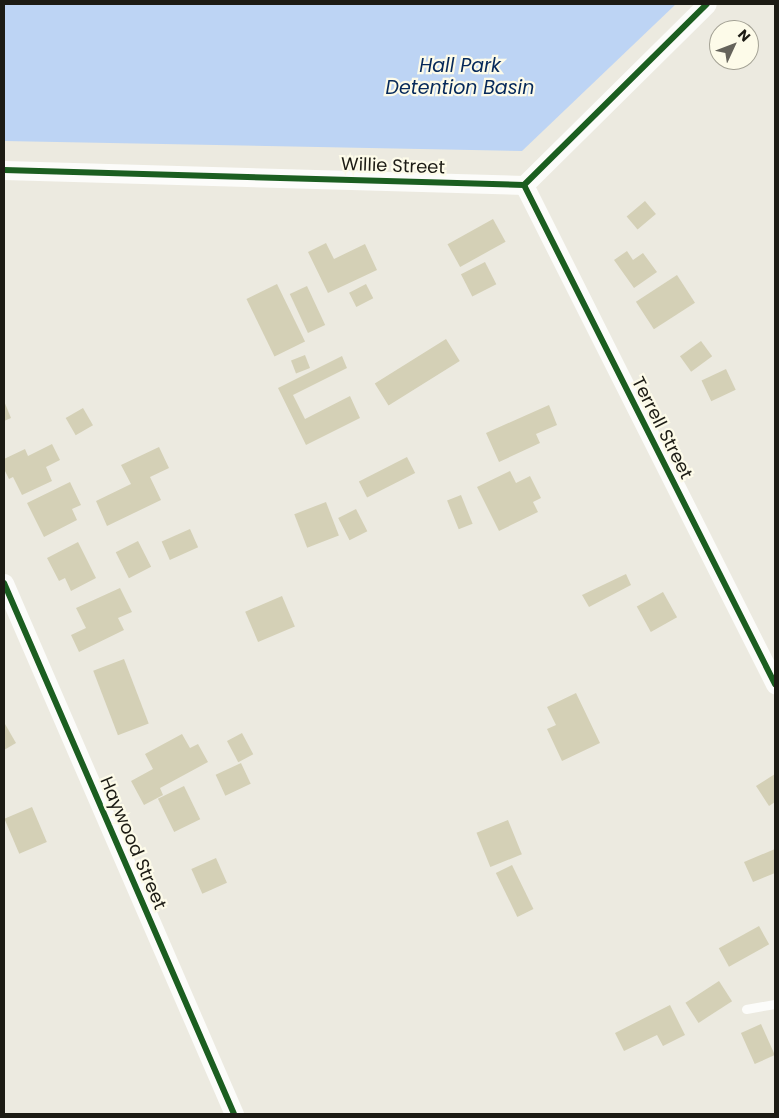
<!DOCTYPE html>
<html>
<head>
<meta charset="utf-8">
<style>
  body { margin:0 }
  #map { position:relative; width:779px; height:1118px; overflow:hidden; background:#eceae0; font-family:Poppins,sans-serif }
  div>[style] { position:absolute }
  .water>* { inset:0; background:#bdd4f4 }
  .building>* { inset:0; background:#d4d0b6; transform-origin:0 0 }
  .lane>* { height:9px; margin:-4.5px; padding:0 4.5px; transform-origin:4.5px; border-radius:4.5px; background:#fcfcfa }
  .street>* { height:19px; margin:-9.5px; padding:0 9.5px; transform-origin:9.5px; border-radius:9.5px; background:#fcfcfa }
  .cycleway>* { height:6px; margin:-3px; padding:0 3px; transform-origin:3px; border-radius:3px; background:#1b5e20 }
  span { translate:-50% -50%; white-space:nowrap; text-align:center; line-height:1.15; -webkit-text-stroke:4.5px #fdfbe9; paint-order:stroke }
  .street-label { font-size:18px; color:#1c1b14 }
  .water-label { font-size:19px; color:#05295a; font-style:italic }
  .frame { position:absolute; inset:0; border:5px solid #1c1b14; pointer-events:none }
  .north { position:absolute; left:709px; top:20px; width:50px; height:50px; box-sizing:border-box; background:#fdfbe9; border:1px solid #a3a194; border-radius:50%; rotate:47deg; font-size:14px; font-weight:700; line-height:20px; text-align:center; color:#1c1b14 }
  .north::after { content:''; display:block; margin:auto; width:18px; height:22px; background:#65635b; clip-path:polygon(50% 0,100% 100%,50% 72%,0 100%) }
</style>
</head>
<body>
<div id="map">
  <div class="water">
    <i style="clip-path:polygon(4px 4px,676px 4px,522px 151px,4px 141px)"></i>
  </div>
  <div class="building">
    <i style="left:645px;top:201px;width:17px;height:24px;rotate:50deg"></i>
    <i style="left:493px;top:219px;width:26px;height:52px;rotate:61deg"></i>
    <i style="clip-path:polygon(326px 243px,334px 259px,365px 244px,377px 270px,328px 293px,308px 252px)"></i>
    <i style="clip-path:polygon(627px 251px,633px 260px,643px 253px,657px 272px,634px 288px,614px 260px)"></i>
    <i style="left:485px;top:262px;width:25px;height:27px;rotate:63deg"></i>
    <i style="left:677px;top:275px;width:33px;height:49px;rotate:57deg"></i>
    <i style="left:277px;top:284px;width:64px;height:34px;rotate:64deg"></i>
    <i style="left:366px;top:284px;width:16px;height:19px;rotate:63deg"></i>
    <i style="left:307px;top:286px;width:43px;height:19px;rotate:65deg"></i>
    <i style="left:446px;top:339px;width:26px;height:84px;rotate:58deg"></i>
    <i style="left:701px;top:341px;width:19px;height:26px;rotate:54deg"></i>
    <i style="left:305px;top:355px;width:14px;height:15px;rotate:69deg"></i>
    <i style="clip-path:polygon(342px 356px,347px 368px,293px 395px,305px 419px,350px 396px,360px 418px,306px 445px,278px 388px)"></i>
    <i style="left:726px;top:369px;width:23px;height:27px;rotate:65deg"></i>
    <i style="clip-path:polygon(4px 401px,11px 418px,4px 421px)"></i>
    <i style="clip-path:polygon(549px 405px,557px 425px,536px 434px,540px 443px,499px 462px,486px 433px)"></i>
    <i style="left:83px;top:408px;width:20px;height:20px;rotate:60deg"></i>
    <i style="clip-path:polygon(52px 444px,60px 460px,46px 467px,52px 481px,22px 495px,13px 477px,9px 479px,4px 469px,4px 459px,25px 449px,28px 456px)"></i>
    <i style="clip-path:polygon(159px 447px,169px 468px,150px 477px,161px 500px,107px 526px,96px 501px,131px 484px,121px 465px)"></i>
    <i style="left:407px;top:457px;width:18px;height:54px;rotate:63deg"></i>
    <i style="clip-path:polygon(510px 471px,516px 483px,530px 476px,541px 498px,533px 502px,538px 512px,499px 531px,477px 487px)"></i>
    <i style="clip-path:polygon(70px 482px,81px 505px,72px 509px,77px 520px,44px 537px,27px 503px)"></i>
    <i style="left:461px;top:495px;width:31px;height:15px;rotate:68deg"></i>
    <i style="left:326px;top:502px;width:36px;height:34px;rotate:69deg"></i>
    <i style="left:356px;top:509px;width:25px;height:20px;rotate:63deg"></i>
    <i style="left:190px;top:529px;width:20px;height:31px;rotate:66deg"></i>
    <i style="left:138px;top:541px;width:29px;height:25px;rotate:63deg"></i>
    <i style="clip-path:polygon(78px 542px,96px 578px,71px 591px,65px 578px,59px 581px,47px 558px)"></i>
    <i style="clip-path:polygon(626px 574px,631px 585px,589px 607px,582px 595px)"></i>
    <i style="clip-path:polygon(120px 588px,132px 612px,118px 618px,124px 630px,79px 652px,71px 635px,86px 628px,76px 608px)"></i>
    <i style="left:663px;top:592px;width:29px;height:30px;rotate:61deg"></i>
    <i style="left:282px;top:596px;width:33px;height:40px;rotate:67deg"></i>
    <i style="left:124px;top:659px;width:69px;height:33px;rotate:69deg"></i>
    <i style="clip-path:polygon(576px 693px,600px 743px,562px 761px,547px 729px,556px 725px,547px 707px)"></i>
    <i style="clip-path:polygon(5px 724px,16px 743px,4px 750px,4px 725px)"></i>
    <i style="left:242px;top:733px;width:24px;height:17px;rotate:62deg"></i>
    <i style="clip-path:polygon(182px 734px,190px 748px,198px 744px,208px 762px,160px 788px,163px 795px,144px 805px,131px 781px,153px 769px,145px 754px)"></i>
    <i style="left:241px;top:763px;width:23px;height:28px;rotate:65deg"></i>
    <i style="clip-path:polygon(775px 774px,775px 802px,769px 806px,756px 786px)"></i>
    <i style="left:184px;top:786px;width:37px;height:29px;rotate:64deg"></i>
    <i style="left:32px;top:807px;width:38px;height:30px;rotate:67deg"></i>
    <i style="left:508px;top:820px;width:37px;height:34px;rotate:68deg"></i>
    <i style="clip-path:polygon(775px 849px,775px 873px,753px 882px,744px 862px)"></i>
    <i style="left:216px;top:858px;width:27px;height:27px;rotate:66deg"></i>
    <i style="left:512px;top:865px;width:49px;height:18px;rotate:64deg"></i>
    <i style="left:759px;top:926px;width:21px;height:46px;rotate:61deg"></i>
    <i style="left:719px;top:981px;width:24px;height:40px;rotate:57deg"></i>
    <i style="clip-path:polygon(670px 1005px,685px 1035px,663px 1046px,657px 1035px,624px 1051px,615px 1033px)"></i>
    <i style="left:761px;top:1024px;width:34px;height:22px;rotate:66deg"></i>
  </div>
  <div class="lane">
    <i style="left:746px;top:1009px;width:29px;rotate:-10deg"></i>
  </div>
  <div class="street">
    <i style="left:4px;top:170px;width:520px;rotate:1.65deg"></i>
    <i style="left:524px;top:185px;width:257px;rotate:-44.7deg"></i>
    <i style="left:524px;top:185px;width:559px;rotate:63.3deg"></i>
    <i style="left:4px;top:583px;width:579px;rotate:66.58deg"></i>
  </div>
  <div class="cycleway">
    <i style="left:4px;top:170px;width:520px;rotate:1.65deg"></i>
    <i style="left:524px;top:185px;width:257px;rotate:-44.7deg"></i>
    <i style="left:524px;top:185px;width:559px;rotate:63.3deg"></i>
    <i style="left:4px;top:583px;width:579px;rotate:66.58deg"></i>
  </div>
  <div class="street-label">
    <span style="left:393px;top:166px;rotate:2deg">Willie Street</span>
    <span style="left:662px;top:428px;rotate:63deg">Terrell Street</span>
    <span style="left:133px;top:843px;rotate:67deg">Haywood Street</span>
  </div>
  <div class="water-label">
    <span style="left:460px;top:77px">Hall Park<br>Detention Basin</span>
  </div>
  <div class="frame"></div>
  <div class="north">N</div>
</div>
</body>
</html>
